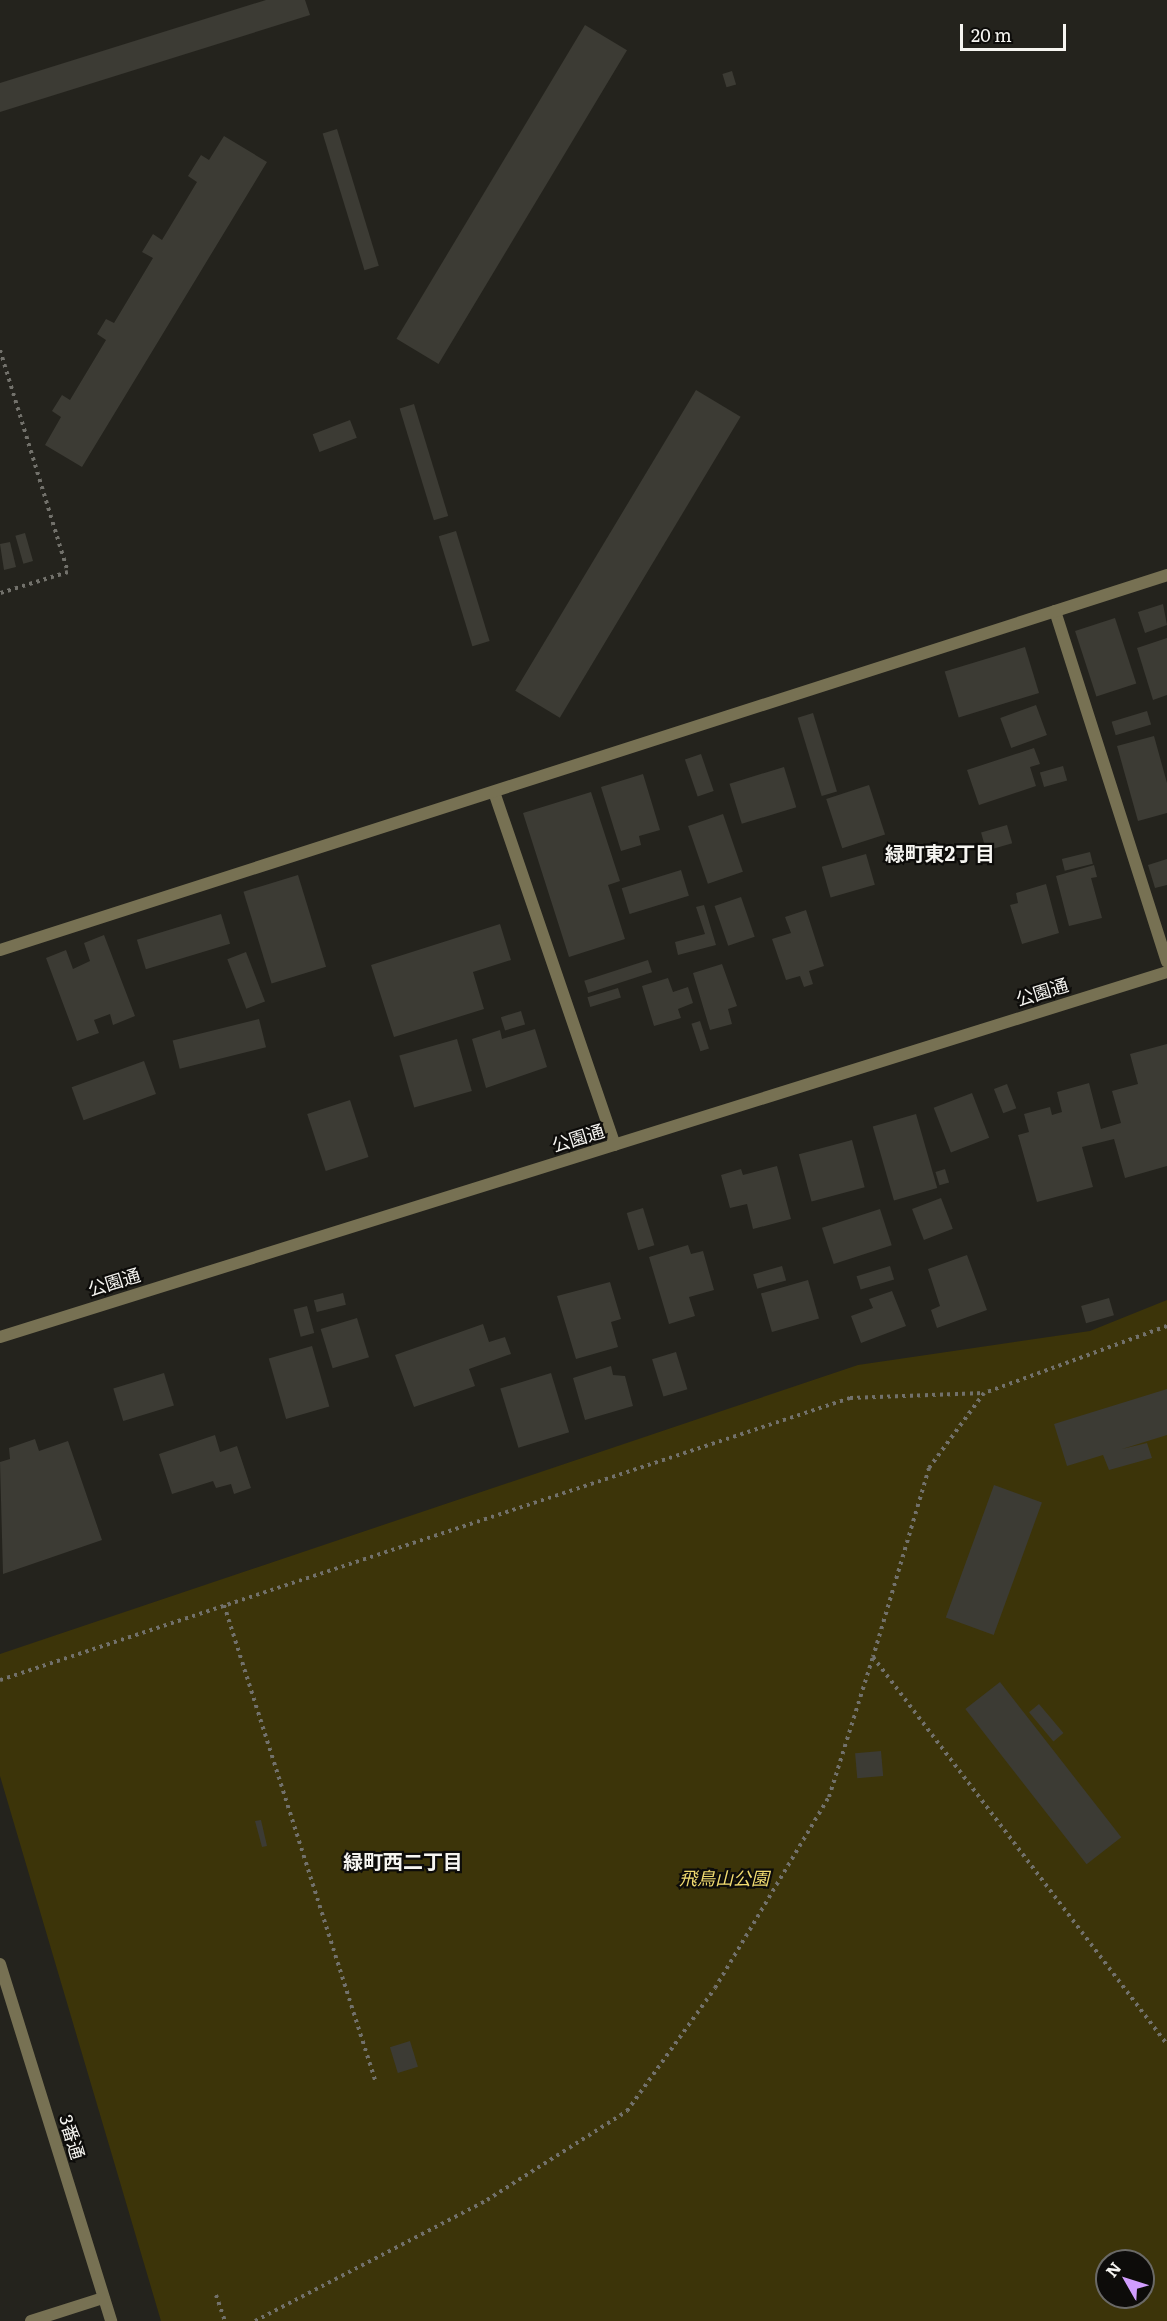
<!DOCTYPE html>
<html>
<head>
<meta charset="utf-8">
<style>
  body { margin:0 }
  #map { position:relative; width:1167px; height:2321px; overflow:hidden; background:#24231d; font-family:Literata,"Noto Sans JP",serif }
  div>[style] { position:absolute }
  .green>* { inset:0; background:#3c3409 }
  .building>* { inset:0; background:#3c3b34; transform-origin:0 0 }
  .path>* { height:4px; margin-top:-2px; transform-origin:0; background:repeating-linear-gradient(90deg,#72716b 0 3px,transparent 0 7.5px) }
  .minor>* { height:12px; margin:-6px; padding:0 6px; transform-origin:6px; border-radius:6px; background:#777153 }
  .tertiary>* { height:12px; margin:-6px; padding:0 6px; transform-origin:6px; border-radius:6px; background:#777153 }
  span { translate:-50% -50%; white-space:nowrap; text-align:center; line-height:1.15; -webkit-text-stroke:4.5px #0d0c0a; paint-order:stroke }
  .street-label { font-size:18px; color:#f6f5f1 }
  .park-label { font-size:18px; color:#f1db70; font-style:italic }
  .neighbourhood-label { font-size:20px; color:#f6f5f1; font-weight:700 }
  .north { position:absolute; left:1095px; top:2249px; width:60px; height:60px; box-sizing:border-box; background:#0d0c0a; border:2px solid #6a6966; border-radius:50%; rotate:309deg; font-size:16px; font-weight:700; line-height:24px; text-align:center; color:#f6f5f1 }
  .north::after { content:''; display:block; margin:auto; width:21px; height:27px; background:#d19dfe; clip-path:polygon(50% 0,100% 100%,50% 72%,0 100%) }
  .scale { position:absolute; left:960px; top:24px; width:106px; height:27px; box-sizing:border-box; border:3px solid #f6f5f1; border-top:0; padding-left:8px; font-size:18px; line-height:21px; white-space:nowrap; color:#f6f5f1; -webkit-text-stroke:4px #0d0c0a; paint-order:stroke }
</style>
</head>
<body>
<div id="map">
  <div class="green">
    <i style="clip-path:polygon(evenodd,1167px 1300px,1167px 2321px,161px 2321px,0 1776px,0 1654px,858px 1365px,1090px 1331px,1167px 1300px,1107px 2261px,1143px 2261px,1143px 2297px,1107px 2297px,1107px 2261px)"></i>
  </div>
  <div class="building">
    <i style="clip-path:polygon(266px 0,305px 0,310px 15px,0 112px,0 83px)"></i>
    <i style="left:585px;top:25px;width:49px;height:366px;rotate:31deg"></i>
    <i style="left:732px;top:71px;width:14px;height:10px;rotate:73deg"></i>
    <i style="left:337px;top:129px;width:143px;height:15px;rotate:73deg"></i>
    <i style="clip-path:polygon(224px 136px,267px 162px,82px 467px,45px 445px,61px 417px,52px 411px,62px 395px,70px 400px,106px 340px,97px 334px,106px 319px,114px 323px,153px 258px,142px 252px,153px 234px,162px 240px,197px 182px,188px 176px,201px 155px,209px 160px)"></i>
    <i style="left:696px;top:390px;width:52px;height:351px;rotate:31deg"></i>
    <i style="left:414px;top:404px;width:117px;height:15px;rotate:73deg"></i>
    <i style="left:350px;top:420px;width:19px;height:40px;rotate:69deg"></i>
    <i style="left:456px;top:531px;width:115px;height:18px;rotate:73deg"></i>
    <i style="left:25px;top:533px;width:29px;height:10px;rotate:74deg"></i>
    <i style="clip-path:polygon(10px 542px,16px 567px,4px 570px,0 544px)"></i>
    <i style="clip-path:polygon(1163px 604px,1167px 625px,1145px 633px,1138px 612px)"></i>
    <i style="left:1115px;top:618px;width:69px;height:42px;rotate:72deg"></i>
    <i style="clip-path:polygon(1167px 638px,1167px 695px,1153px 700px,1137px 648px)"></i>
    <i style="left:1025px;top:647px;width:48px;height:84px;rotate:73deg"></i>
    <i style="left:1036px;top:705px;width:32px;height:38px;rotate:70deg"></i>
    <i style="left:1147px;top:711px;width:14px;height:37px;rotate:73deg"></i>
    <i style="left:813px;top:713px;width:82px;height:16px;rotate:73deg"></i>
    <i style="clip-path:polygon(1154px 736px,1167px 783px,1167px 813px,1138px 821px,1117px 746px)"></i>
    <i style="clip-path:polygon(1034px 748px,1040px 764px,1030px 767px,1036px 786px,979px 805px,967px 770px)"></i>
    <i style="left:701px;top:754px;width:39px;height:17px;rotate:71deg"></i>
    <i style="left:1063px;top:766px;width:15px;height:24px;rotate:74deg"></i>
    <i style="left:784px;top:767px;width:42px;height:57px;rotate:73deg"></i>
    <i style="clip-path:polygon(643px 774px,660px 830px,639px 836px,641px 845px,621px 851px,601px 787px)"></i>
    <i style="left:869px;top:785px;width:52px;height:45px;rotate:72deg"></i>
    <i style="clip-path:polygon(591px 792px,620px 881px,608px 885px,625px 939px,569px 957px,523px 813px)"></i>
    <i style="left:723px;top:814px;width:61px;height:37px;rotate:71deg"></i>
    <i style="left:1007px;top:825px;width:19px;height:27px;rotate:74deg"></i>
    <i style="left:1090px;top:852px;width:12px;height:29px;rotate:76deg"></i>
    <i style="left:866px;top:854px;width:32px;height:46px;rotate:74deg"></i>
    <i style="clip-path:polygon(1167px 859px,1167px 885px,1155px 888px,1148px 865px)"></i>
    <i style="clip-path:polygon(1094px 865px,1097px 877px,1091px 878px,1102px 918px,1069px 926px,1056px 876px)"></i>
    <i style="left:681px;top:870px;width:27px;height:62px;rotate:73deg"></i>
    <i style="left:298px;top:875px;width:96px;height:57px;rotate:73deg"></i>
    <i style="clip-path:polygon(1046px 884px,1059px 933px,1022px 944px,1010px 905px,1018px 903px,1016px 893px)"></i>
    <i style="left:741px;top:897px;width:42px;height:28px;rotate:71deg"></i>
    <i style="clip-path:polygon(704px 905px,716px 945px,678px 955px,675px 942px,705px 934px,696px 907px)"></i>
    <i style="clip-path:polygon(806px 910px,824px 966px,809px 971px,813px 984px,804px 987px,800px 976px,786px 980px,772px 939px,791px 933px,785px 917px)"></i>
    <i style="left:221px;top:914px;width:31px;height:88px;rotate:73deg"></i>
    <i style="clip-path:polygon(500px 924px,511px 960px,473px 972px,484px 1009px,394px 1037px,371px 965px)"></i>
    <i style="clip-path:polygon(104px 935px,135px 1016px,113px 1025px,110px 1014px,94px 1020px,99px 1033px,77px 1041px,46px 958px,66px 950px,73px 969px,90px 961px,84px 943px)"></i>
    <i style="left:246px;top:952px;width:53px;height:20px;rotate:69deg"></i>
    <i style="left:648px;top:960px;width:13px;height:67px;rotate:72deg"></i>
    <i style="clip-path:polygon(722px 964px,737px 1006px,728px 1009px,732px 1024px,710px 1030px,693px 973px)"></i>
    <i style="clip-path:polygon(668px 978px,673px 992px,688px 987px,693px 1003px,678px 1009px,681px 1018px,654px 1026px,642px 986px)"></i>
    <i style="left:618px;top:988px;width:10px;height:32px;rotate:73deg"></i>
    <i style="left:521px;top:1011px;width:14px;height:21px;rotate:73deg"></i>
    <i style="left:259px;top:1019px;width:29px;height:89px;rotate:76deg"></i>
    <i style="left:700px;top:1021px;width:29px;height:9px;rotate:72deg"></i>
    <i style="clip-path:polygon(535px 1029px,547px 1067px,486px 1088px,472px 1039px,500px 1030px,502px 1039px)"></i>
    <i style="left:457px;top:1039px;width:54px;height:60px;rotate:74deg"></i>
    <i style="clip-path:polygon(1167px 1044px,1167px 1166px,1125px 1178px,1114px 1139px,1082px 1147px,1093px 1187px,1037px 1202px,1018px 1135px,1029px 1132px,1024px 1114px,1050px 1107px,1052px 1115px,1062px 1112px,1057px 1092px,1089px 1083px,1101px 1129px,1121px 1123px,1112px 1091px,1138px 1084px,1130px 1054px)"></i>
    <i style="left:144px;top:1061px;width:35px;height:77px;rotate:70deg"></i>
    <i style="left:1007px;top:1084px;width:26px;height:14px;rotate:69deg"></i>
    <i style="left:972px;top:1093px;width:48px;height:41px;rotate:69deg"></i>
    <i style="left:350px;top:1100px;width:60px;height:45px;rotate:72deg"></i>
    <i style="left:916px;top:1114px;width:77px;height:45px;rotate:74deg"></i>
    <i style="left:852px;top:1140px;width:49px;height:55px;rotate:75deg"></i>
    <i style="clip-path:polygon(777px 1166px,791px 1219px,753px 1229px,747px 1204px,730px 1208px,721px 1175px,741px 1169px,743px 1175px)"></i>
    <i style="left:945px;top:1169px;width:14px;height:10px;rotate:73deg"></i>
    <i style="left:941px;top:1198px;width:33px;height:31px;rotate:69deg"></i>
    <i style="left:643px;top:1208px;width:39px;height:17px;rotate:73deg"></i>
    <i style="left:880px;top:1209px;width:38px;height:61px;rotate:72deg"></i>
    <i style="clip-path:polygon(688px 1245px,691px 1254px,703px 1251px,714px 1290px,689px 1297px,695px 1316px,669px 1324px,649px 1257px)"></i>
    <i style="clip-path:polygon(967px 1255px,987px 1310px,937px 1328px,931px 1310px,940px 1306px,928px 1269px)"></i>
    <i style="left:782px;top:1266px;width:15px;height:30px;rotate:74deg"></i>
    <i style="left:890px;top:1266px;width:14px;height:35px;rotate:73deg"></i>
    <i style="left:808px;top:1280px;width:40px;height:49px;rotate:74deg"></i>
    <i style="clip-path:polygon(610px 1282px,621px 1319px,611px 1322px,618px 1347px,576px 1359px,557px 1296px)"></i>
    <i style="clip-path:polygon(892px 1291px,906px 1326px,861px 1343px,851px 1316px,873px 1308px,869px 1299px)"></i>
    <i style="left:343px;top:1293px;width:12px;height:30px;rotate:76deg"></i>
    <i style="left:1109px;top:1298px;width:18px;height:29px;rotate:74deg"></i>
    <i style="left:307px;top:1306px;width:28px;height:14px;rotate:75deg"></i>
    <i style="left:357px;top:1318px;width:41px;height:38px;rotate:73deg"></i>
    <i style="clip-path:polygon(483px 1324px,489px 1342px,505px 1337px,511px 1354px,469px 1369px,475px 1386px,414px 1407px,395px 1355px)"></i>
    <i style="left:312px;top:1346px;width:63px;height:45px;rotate:74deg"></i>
    <i style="left:676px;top:1352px;width:39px;height:25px;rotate:73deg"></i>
    <i style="clip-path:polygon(611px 1366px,613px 1375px,625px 1376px,633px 1406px,585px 1420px,573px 1378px)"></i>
    <i style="left:164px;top:1373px;width:34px;height:53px;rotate:73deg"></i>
    <i style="left:551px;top:1373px;width:62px;height:53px;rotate:73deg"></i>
    <i style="clip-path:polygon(1167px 1389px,1167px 1435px,1122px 1449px,1147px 1443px,1152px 1458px,1109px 1470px,1103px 1455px,1067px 1466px,1054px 1424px)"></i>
    <i style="clip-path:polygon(215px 1435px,220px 1452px,237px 1446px,251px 1488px,234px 1494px,231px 1484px,216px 1488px,213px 1481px,172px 1494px,159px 1454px)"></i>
    <i style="clip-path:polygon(35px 1439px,39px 1451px,68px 1441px,102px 1540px,3px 1574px,0 1462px,10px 1459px,9px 1448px)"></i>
    <i style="left:994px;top:1485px;width:51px;height:141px;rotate:20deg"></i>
    <i style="left:1000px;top:1682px;width:197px;height:44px;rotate:52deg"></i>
    <i style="left:1039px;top:1704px;width:38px;height:13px;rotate:50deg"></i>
    <i style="left:881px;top:1751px;width:25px;height:26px;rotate:85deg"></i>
    <i style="clip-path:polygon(261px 1820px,267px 1846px,262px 1847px,255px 1821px)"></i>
    <i style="left:410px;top:2041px;width:27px;height:21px;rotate:73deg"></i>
  </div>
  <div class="path">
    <i style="left:0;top:350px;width:232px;rotate:73deg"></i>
    <i style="left:68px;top:572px;width:71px;rotate:162.8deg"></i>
    <i style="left:1167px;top:1326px;width:195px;rotate:159.9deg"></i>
    <i style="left:984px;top:1393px;width:93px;rotate:126.3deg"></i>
    <i style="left:929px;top:1468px;width:197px;rotate:106.5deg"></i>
    <i style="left:873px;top:1657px;width:486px;rotate:52.8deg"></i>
    <i style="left:224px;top:1605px;width:502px;rotate:72.36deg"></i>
    <i style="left:0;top:1680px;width:896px;rotate:-18.35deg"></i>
    <i style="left:850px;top:1398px;width:134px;rotate:-2.1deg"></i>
    <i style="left:216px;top:2295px;width:28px;rotate:71deg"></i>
    <i style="left:255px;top:2321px;width:262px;rotate:-27.5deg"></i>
    <i style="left:487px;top:2200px;width:166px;rotate:-32.4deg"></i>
    <i style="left:627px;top:2111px;width:151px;rotate:-54.4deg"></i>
    <i style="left:715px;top:1988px;width:222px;rotate:-59.2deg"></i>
    <i style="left:829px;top:1797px;width:147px;rotate:-72.6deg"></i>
  </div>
  <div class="minor">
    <i style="left:1055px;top:611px;width:368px;rotate:72.3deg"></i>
    <i style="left:494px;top:792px;width:373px;rotate:71.1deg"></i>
    <i style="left:0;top:950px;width:1226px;rotate:-17.81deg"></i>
    <i style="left:31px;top:2321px;width:76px;rotate:-17.7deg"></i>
  </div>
  <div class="tertiary">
    <i style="left:0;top:1337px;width:1223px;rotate:-17.37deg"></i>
    <i style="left:0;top:1964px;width:374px;rotate:72.7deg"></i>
  </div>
  <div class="street-label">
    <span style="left:1042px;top:992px;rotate:-17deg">公園通</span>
    <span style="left:578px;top:1138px;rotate:-17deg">公園通</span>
    <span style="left:114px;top:1282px;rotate:-17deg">公園通</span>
    <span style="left:72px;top:2137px;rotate:73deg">3番通</span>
  </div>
  <div class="park-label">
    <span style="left:724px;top:1878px">飛鳥山公園</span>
  </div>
  <div class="neighbourhood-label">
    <span style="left:940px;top:852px">緑町東2丁目</span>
    <span style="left:403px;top:1860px">緑町西二丁目</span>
  </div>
  <div class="north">N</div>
  <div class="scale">20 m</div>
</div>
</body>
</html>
